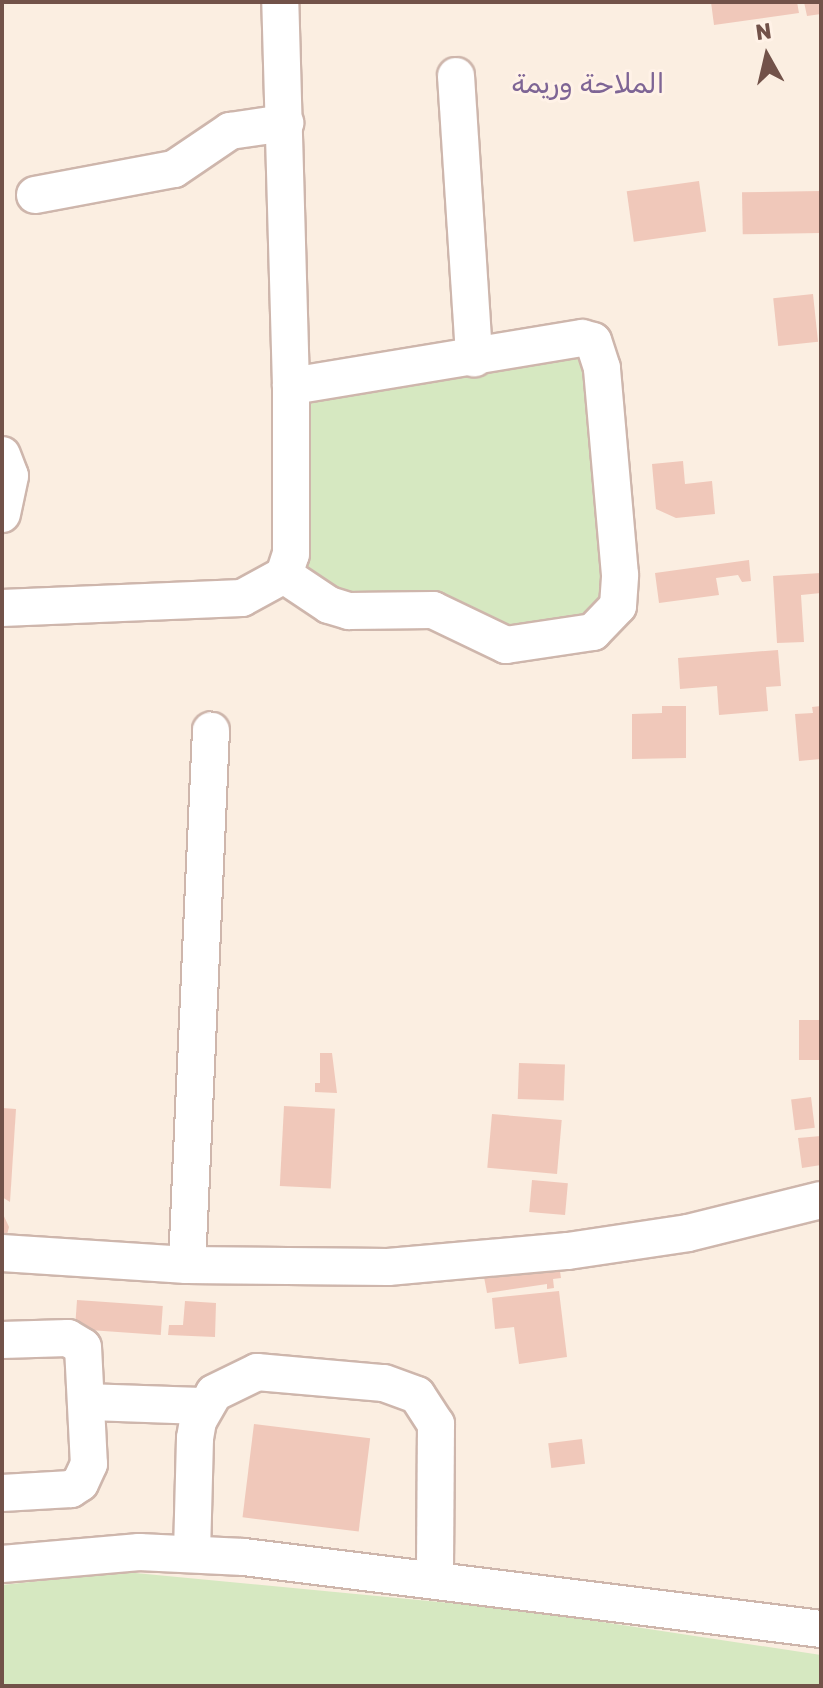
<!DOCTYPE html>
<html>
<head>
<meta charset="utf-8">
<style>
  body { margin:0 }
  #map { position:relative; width:823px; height:1688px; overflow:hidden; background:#fbeee1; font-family:Rubik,Cairo,sans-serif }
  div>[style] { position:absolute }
  .green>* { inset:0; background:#d6e8c1 }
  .building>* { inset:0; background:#f0c8ba; transform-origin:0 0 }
  .roads { filter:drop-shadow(2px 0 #ceb6ac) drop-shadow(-2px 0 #ceb6ac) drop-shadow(0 2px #ceb6ac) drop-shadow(0 -2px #ceb6ac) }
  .minor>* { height:36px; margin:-18px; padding:0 18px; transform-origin:18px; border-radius:18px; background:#fff }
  span { translate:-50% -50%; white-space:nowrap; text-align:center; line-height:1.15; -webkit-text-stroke:6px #fff2e7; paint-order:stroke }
  .quarter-label { font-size:28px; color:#7e6595 }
  .frame { position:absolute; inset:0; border:4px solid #725249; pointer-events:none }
  .north { position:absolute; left:727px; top:16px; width:80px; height:80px; -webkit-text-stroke:6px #fff2e7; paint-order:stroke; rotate:352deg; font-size:22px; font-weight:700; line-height:32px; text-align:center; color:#725249 }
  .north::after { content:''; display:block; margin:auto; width:28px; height:36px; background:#725249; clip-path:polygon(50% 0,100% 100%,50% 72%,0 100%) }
</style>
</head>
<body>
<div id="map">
  <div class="green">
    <i style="clip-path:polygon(582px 338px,620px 575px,593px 632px,468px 627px,349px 611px,291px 554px,291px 386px)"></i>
    <i style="clip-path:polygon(125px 1572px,523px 1610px,821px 1655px,821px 1686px,2px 1686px,2px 1585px)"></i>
  </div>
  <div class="building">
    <i style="clip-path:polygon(711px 2px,797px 2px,799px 13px,714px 25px)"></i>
    <i style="clip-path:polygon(804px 2px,821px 2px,821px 14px,807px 16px)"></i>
    <i style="left:699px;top:181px;width:51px;height:73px;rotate:82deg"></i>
    <i style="left:820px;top:191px;width:42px;height:78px;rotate:89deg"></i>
    <i style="left:813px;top:294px;width:48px;height:40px;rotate:84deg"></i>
    <i style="clip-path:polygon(683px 461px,685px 484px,712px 481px,715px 514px,676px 518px,656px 509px,652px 464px)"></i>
    <i style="clip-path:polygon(749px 560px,751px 581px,742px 582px,738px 575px,716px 578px,719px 595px,659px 603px,655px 573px)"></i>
    <i style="clip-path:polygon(821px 573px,821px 593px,801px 595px,804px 642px,777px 643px,773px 576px)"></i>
    <i style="clip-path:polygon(778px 650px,781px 686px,766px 687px,768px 711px,719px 715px,717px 686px,680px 689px,678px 658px)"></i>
    <i style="clip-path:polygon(662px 706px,686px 706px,686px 758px,632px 759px,632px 714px,662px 713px)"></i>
    <i style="clip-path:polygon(821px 706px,821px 759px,799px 761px,795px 714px,813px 713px,812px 707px)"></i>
    <i style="left:799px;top:1020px;width:22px;height:40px"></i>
    <i style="clip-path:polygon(320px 1053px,332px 1053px,337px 1093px,315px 1092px,315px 1083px,320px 1083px)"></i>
    <i style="left:519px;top:1063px;width:46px;height:36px;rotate:2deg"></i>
    <i style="left:811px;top:1097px;width:31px;height:20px;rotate:83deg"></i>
    <i style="left:284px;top:1106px;width:51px;height:80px;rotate:3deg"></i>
    <i style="clip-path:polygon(2px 1108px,16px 1109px,10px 1202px,2px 1197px)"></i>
    <i style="left:492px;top:1114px;width:70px;height:54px;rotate:5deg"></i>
    <i style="clip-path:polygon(821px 1136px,821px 1165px,802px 1168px,798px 1138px)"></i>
    <i style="left:532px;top:1180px;width:36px;height:32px;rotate:5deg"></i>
    <i style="clip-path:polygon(2px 1212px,9px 1227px,3px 1250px,2px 1250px)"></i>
    <i style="clip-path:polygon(551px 1265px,552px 1272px,560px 1271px,561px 1278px,553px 1279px,554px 1288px,547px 1289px,547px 1284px,487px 1293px,484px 1277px,539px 1273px,538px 1267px)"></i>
    <i style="clip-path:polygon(559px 1291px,567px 1357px,519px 1364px,514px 1327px,495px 1329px,492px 1298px)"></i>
    <i style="left:77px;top:1300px;width:86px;height:29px;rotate:4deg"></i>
    <i style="clip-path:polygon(185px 1301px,216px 1303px,215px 1337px,168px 1335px,169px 1325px,183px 1325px)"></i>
    <i style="left:254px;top:1424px;width:117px;height:94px;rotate:7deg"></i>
    <i style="left:582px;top:1439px;width:25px;height:34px;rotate:83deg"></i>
  </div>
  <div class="roads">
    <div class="minor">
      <i style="left:456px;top:76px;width:283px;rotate:86.3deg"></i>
      <i style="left:35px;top:195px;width:141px;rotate:-10.6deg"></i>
      <i style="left:174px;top:169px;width:68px;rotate:-34.2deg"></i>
      <i style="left:230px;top:131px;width:56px;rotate:-8.3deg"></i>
      <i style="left:2px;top:455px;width:22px;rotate:69deg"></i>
      <i style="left:10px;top:476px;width:39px;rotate:102deg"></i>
      <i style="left:284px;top:575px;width:54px;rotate:33.7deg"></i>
      <i style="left:329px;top:605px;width:21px;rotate:17deg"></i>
      <i style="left:349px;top:611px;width:84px;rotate:-0.7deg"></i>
      <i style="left:433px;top:610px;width:81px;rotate:25.6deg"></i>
      <i style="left:506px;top:645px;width:88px;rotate:-8.5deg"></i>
      <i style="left:593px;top:632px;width:36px;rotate:-46deg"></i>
      <i style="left:618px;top:606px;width:31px;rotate:-86deg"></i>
      <i style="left:620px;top:575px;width:208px;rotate:-95deg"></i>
      <i style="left:602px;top:368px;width:28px;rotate:-108deg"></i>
      <i style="left:593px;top:341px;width:11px;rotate:-165deg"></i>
      <i style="left:582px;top:338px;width:295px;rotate:170.6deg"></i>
      <i style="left:2px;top:608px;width:240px;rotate:-2.4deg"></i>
      <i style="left:242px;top:598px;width:48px;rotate:-28.7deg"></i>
      <i style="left:284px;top:575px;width:22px;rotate:-72deg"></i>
      <i style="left:291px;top:554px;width:168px;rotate:-90deg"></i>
      <i style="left:291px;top:386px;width:384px;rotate:-91.6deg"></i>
      <i style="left:2px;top:1253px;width:185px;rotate:3.7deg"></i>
      <i style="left:187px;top:1265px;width:201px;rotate:0.6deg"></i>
      <i style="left:388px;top:1267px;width:181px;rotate:-5.1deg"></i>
      <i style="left:568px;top:1251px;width:121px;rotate:-8.5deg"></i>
      <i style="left:688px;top:1233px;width:137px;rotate:-13.9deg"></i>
      <i style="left:187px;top:1265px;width:535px;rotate:-87.43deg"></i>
      <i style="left:2px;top:1340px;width:66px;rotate:-1.7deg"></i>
      <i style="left:68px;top:1338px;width:17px;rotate:31deg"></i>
      <i style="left:83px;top:1347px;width:117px;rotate:87.1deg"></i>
      <i style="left:89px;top:1464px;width:21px;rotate:115deg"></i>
      <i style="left:80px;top:1483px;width:11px;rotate:146deg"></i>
      <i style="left:71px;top:1489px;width:69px;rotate:176.7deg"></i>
      <i style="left:88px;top:1402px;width:117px;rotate:2deg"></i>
      <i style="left:192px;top:1553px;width:115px;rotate:-88.5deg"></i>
      <i style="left:195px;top:1438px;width:17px;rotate:-80deg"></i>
      <i style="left:198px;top:1421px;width:32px;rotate:-60deg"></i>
      <i style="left:214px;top:1393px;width:48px;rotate:-26deg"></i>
      <i style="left:257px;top:1372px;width:127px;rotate:5deg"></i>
      <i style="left:384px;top:1383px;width:35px;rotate:20deg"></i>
      <i style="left:417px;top:1395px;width:35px;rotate:57deg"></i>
      <i style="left:436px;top:1424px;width:156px;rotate:90.4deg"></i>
      <i style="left:2px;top:1564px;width:138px;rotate:-5deg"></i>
      <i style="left:139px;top:1552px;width:105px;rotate:2.7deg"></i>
      <i style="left:244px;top:1557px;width:581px;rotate:7.11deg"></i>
    </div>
  </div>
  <div class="quarter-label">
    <span style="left:588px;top:84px">الملاحة وريمة</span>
  </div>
  <div class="frame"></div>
  <div class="north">N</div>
</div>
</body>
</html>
